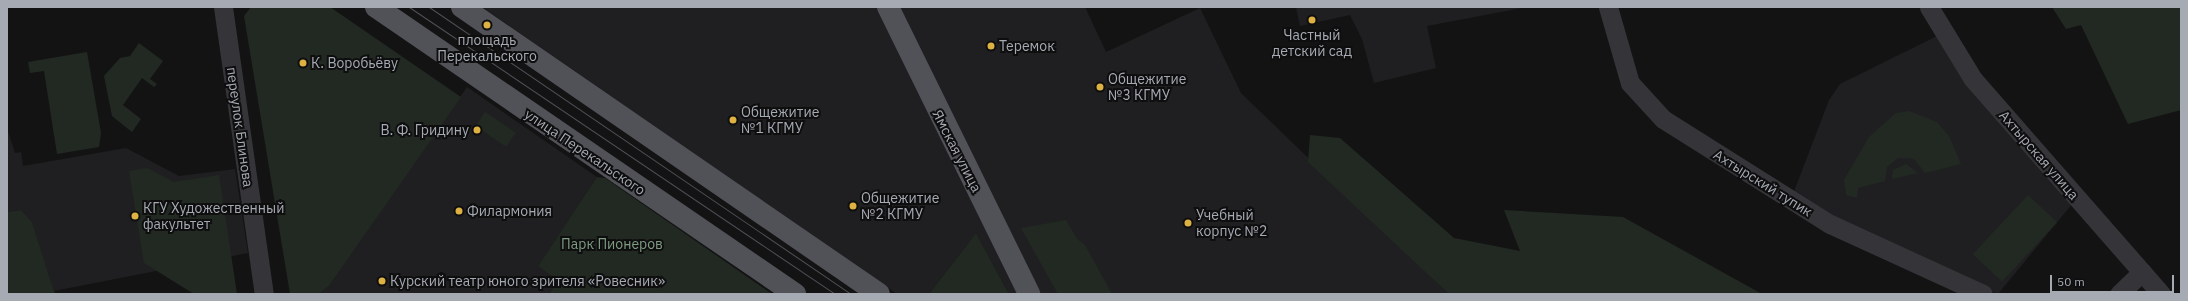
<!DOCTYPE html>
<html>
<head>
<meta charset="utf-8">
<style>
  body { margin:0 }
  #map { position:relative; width:2188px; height:301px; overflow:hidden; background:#131314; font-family:"IBM Plex Sans",sans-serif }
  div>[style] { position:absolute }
  .built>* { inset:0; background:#1f1f21 }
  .green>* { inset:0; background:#222923; transform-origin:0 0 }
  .minor>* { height:19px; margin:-9.5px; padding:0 9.5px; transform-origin:9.5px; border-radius:9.5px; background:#353539 }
  .major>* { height:22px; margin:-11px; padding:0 11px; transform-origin:11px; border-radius:11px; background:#515258 }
  .tram>* { height:1px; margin:-0.5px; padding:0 0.5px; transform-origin:0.5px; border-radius:0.5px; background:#505156 }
  .dots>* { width:11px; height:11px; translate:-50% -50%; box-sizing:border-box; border:2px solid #0e0e0f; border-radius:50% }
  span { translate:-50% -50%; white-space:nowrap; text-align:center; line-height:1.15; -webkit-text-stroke:4px #0e0e0f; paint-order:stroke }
  .poi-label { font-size:14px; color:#a6aab3 }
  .left { translate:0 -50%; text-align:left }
  .right { translate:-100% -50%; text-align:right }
  .street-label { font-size:14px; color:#a6aab3 }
  .park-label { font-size:14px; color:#7f9c83 }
  .frame { position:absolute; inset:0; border:8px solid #a6aab3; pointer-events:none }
  .scale { position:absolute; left:2050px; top:275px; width:124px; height:18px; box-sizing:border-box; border:2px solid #a6aab3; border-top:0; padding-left:5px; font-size:12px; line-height:14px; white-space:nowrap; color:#a6aab3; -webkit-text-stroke:3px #0e0e0f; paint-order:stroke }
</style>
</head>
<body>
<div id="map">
  <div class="built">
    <i style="clip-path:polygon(482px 7px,1085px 7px,1106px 52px,1200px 8px,1241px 93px,1449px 294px,1009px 294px,976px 233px,929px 294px,897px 294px)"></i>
    <i style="clip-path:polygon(1296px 7px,1527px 7px,1427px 26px,1436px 68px,1374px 83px,1362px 39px,1350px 15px,1300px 26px)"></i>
    <i style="clip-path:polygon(1937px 36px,2073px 203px,1998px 294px,1864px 234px,1793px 194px,1829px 100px,1840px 84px)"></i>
    <i style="clip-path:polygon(467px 87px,597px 177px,538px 266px,558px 281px,549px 294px,319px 294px,329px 286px)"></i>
    <i style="clip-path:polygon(7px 128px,15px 153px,21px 152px,23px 166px,126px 148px,179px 176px,235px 169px,248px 253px,54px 291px,32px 222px,21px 210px,7px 212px)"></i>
  </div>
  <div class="green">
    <i style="clip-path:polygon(251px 7px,330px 7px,461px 97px,329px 286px,319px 294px,290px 294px,244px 16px)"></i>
    <i style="clip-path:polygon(2052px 7px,2181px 7px,2181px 110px,2128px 124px,2081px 25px,2066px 29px)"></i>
    <i style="clip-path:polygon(139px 43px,163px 61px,150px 79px,157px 84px,154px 87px,142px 78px,123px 105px,141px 119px,132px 132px,112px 116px,104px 76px,120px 58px,130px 56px)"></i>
    <i style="clip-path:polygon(87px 52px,101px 133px,99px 147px,57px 154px,44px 71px,30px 73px,28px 62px)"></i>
    <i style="clip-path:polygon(1909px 111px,1937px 122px,1949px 136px,1961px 164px,1925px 173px,1914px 159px,1898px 158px,1887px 167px,1885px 181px,1858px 188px,1857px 198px,1846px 195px,1844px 180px,1869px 137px,1896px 113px)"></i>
    <i style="left:485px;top:112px;width:37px;height:17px;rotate:34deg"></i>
    <i style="clip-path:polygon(1310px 135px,1340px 138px,1454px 238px,1520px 251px,1504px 210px,1623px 217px,1762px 294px,1449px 294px,1308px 162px)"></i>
    <i style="clip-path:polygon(1906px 164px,1918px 173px,1892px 179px,1893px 170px)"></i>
    <i style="clip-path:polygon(147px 168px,174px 182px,219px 175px,237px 294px,194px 294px,144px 263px,129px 171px)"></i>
    <i style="clip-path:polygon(597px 177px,605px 178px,772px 294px,549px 294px,558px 281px,538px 266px)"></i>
    <i style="left:2028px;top:195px;width:40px;height:81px;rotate:43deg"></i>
    <i style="clip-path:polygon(21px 210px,32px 222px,55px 294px,7px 294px,7px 212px)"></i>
    <i style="clip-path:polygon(1066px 220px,1077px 239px,1085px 245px,1112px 294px,1058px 294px,1021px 228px)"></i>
    <i style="clip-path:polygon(976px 233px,1009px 294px,929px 294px)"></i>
  </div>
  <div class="minor">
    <i style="left:223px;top:7px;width:290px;rotate:81.9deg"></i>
    <i style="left:1608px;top:7px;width:79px;rotate:73.9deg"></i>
    <i style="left:1630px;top:83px;width:49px;rotate:47.5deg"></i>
    <i style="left:1663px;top:119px;width:197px;rotate:32.2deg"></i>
    <i style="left:1830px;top:224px;width:168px;rotate:24.6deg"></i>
    <i style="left:1929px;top:7px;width:84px;rotate:58.6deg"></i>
    <i style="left:1973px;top:79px;width:286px;rotate:48.8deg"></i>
    <i style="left:2119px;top:294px;width:32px;rotate:-44deg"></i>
  </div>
  <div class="major">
    <i style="left:376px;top:7px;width:508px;rotate:34.41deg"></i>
    <i style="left:462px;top:7px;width:506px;rotate:34.54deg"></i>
    <i style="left:888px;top:7px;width:320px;rotate:63.8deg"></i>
  </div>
  <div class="tram">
    <i style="left:409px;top:7px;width:514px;rotate:33.97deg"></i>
    <i style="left:429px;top:7px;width:510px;rotate:34.22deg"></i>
  </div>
  <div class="dots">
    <i style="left:1312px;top:20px;background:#ddb243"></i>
    <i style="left:487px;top:25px;background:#ddb243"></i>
    <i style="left:991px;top:46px;background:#ddb243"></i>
    <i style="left:303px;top:63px;background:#ddb243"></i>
    <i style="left:1100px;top:87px;background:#ddb243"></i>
    <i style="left:733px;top:120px;background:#ddb243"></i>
    <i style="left:477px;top:130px;background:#ddb243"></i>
    <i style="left:853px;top:206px;background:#ddb243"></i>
    <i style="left:459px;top:211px;background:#ddb243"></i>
    <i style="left:135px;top:216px;background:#ddb243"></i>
    <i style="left:1188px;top:223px;background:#ddb243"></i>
    <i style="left:382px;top:281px;background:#ddb243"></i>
  </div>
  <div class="poi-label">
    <span style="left:1312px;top:43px">Частный<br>детский сад</span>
    <span style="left:487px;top:48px">площадь<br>Перекальского</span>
    <span class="left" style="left:999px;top:46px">Теремок</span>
    <span class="left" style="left:311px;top:63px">К. Воробьёву</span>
    <span class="left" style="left:1108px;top:87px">Общежитие<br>№3 КГМУ</span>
    <span class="left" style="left:741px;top:120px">Общежитие<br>№1 КГМУ</span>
    <span class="right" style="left:469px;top:130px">В. Ф. Гридину</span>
    <span class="left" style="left:861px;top:206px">Общежитие<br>№2 КГМУ</span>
    <span class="left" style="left:143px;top:216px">КГУ Художественный<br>факультет</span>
    <span class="left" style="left:467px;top:211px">Филармония</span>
    <span class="left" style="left:1196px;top:223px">Учебный<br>корпус №2</span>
    <span class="left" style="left:390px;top:281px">Курский театр юного зрителя «Ровесник»</span>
  </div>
  <div class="street-label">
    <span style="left:240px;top:127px;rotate:82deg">переулок Блинова</span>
    <span style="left:957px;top:151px;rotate:63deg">Ямская улица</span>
    <span style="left:585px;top:152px;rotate:34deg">улица Перекальского</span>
    <span style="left:2039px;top:155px;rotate:49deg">Ахтырская улица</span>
    <span style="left:1763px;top:183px;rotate:32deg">Ахтырский тупик</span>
  </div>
  <div class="park-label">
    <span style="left:612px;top:244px">Парк Пионеров</span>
  </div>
  <div class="frame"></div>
  <div class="scale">50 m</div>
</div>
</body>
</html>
